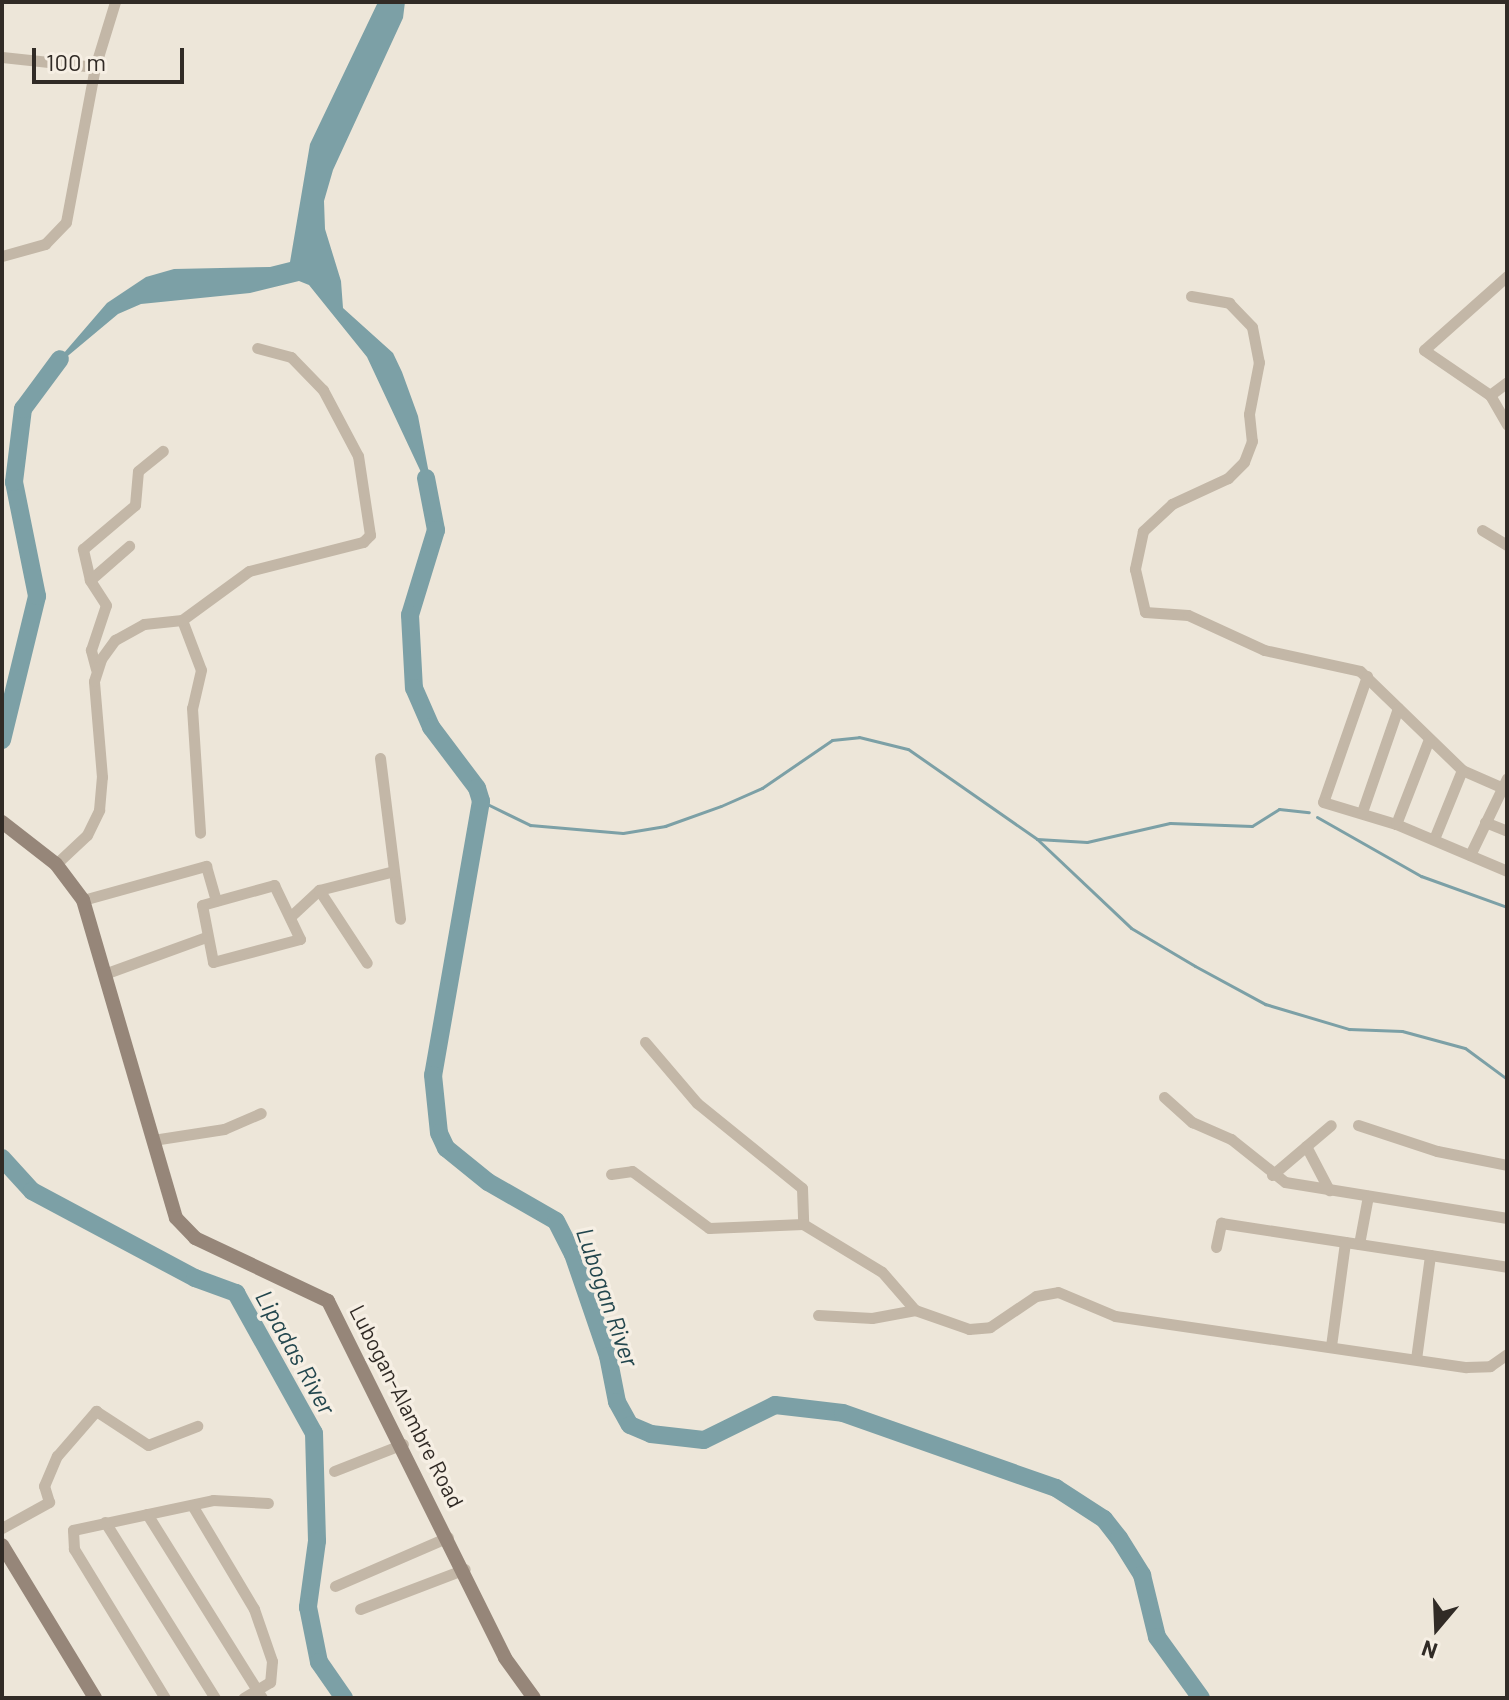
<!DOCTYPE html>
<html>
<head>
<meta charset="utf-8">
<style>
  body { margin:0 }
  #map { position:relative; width:1509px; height:1700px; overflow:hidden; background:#ede6d9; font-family:Barlow,sans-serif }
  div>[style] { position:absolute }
  .water>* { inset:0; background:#7ca0a6 }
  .stream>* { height:3px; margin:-1.5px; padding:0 1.5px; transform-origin:1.5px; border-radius:1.5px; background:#7ca0a6 }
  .river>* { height:18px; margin:-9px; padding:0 9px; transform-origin:9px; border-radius:9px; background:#7ca0a6 }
  .street>* { height:11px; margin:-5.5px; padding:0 5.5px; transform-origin:5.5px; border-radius:5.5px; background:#c3b7a7 }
  .secondary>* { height:14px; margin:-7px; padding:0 7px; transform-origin:7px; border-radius:7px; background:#968679 }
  span { translate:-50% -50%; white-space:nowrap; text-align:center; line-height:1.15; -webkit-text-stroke:7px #f6efe4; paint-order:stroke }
  .street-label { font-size:22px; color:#312b26 }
  .water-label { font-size:24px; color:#22464d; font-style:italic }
  .frame { position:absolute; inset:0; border:4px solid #312b26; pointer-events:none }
  .north { position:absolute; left:1397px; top:1588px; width:80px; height:80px; -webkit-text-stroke:6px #f6efe4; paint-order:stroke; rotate:199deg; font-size:22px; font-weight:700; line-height:32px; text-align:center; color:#312b26 }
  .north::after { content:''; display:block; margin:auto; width:28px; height:36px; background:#312b26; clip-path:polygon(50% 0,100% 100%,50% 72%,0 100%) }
  .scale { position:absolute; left:32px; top:48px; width:152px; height:36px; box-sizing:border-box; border:4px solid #312b26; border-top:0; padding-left:10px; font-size:24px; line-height:28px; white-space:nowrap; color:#312b26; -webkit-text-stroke:6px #f6efe4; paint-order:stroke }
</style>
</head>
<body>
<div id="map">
  <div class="water">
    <i style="clip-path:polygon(378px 2px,405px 2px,403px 18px,333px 170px,324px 201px,325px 229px,341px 281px,343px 308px,393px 353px,402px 372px,418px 416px,434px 500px,367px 357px,309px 285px,299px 281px,250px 293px,141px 304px,118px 314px,45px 375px,107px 303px,146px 277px,174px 269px,270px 267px,290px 262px,310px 144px)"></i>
  </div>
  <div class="stream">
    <i style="left:481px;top:801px;width:55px;rotate:26.1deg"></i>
    <i style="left:530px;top:825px;width:93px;rotate:4.9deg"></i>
    <i style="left:623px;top:833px;width:43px;rotate:-9.5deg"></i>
    <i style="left:665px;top:826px;width:59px;rotate:-19.7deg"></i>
    <i style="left:721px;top:806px;width:45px;rotate:-23.7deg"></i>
    <i style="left:762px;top:788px;width:85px;rotate:-34.4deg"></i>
    <i style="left:832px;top:740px;width:27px;rotate:-6deg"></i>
    <i style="left:859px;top:737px;width:50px;rotate:13.8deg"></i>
    <i style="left:908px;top:749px;width:157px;rotate:34.9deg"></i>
    <i style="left:1037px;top:839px;width:129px;rotate:43.4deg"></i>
    <i style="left:1131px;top:928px;width:74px;rotate:30.7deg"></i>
    <i style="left:1195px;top:966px;width:80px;rotate:28.5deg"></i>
    <i style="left:1265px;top:1004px;width:88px;rotate:16.6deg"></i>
    <i style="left:1349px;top:1029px;width:53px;rotate:2.2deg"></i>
    <i style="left:1402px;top:1031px;width:65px;rotate:15.1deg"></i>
    <i style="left:1465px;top:1048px;width:52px;rotate:36.4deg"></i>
    <i style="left:1317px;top:817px;width:120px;rotate:29.6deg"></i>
    <i style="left:1421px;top:876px;width:91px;rotate:19.8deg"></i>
    <i style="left:1037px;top:839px;width:50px;rotate:3.4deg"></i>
    <i style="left:1087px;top:842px;width:85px;rotate:-12.9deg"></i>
    <i style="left:1170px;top:823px;width:82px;rotate:2.1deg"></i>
    <i style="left:1252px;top:826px;width:32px;rotate:-32deg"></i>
    <i style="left:1279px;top:809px;width:30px;rotate:6deg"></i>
  </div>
  <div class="river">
    <i style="left:426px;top:478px;width:53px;rotate:79.1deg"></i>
    <i style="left:436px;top:530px;width:89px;rotate:107deg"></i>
    <i style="left:410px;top:615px;width:73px;rotate:86.9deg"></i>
    <i style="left:414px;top:688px;width:43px;rotate:66.4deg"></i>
    <i style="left:431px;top:727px;width:76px;rotate:53deg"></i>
    <i style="left:477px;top:788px;width:14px;rotate:73deg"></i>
    <i style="left:481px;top:801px;width:278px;rotate:99.9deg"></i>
    <i style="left:433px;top:1075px;width:58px;rotate:84.1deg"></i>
    <i style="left:439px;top:1133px;width:17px;rotate:65deg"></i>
    <i style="left:446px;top:1148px;width:54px;rotate:39deg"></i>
    <i style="left:488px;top:1182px;width:78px;rotate:29.8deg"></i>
    <i style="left:556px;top:1221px;width:37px;rotate:63deg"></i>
    <i style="left:573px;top:1254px;width:108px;rotate:71.1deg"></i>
    <i style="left:608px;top:1356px;width:47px;rotate:78.9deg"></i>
    <i style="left:617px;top:1402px;width:26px;rotate:61deg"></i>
    <i style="left:630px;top:1425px;width:23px;rotate:23deg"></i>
    <i style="left:651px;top:1434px;width:53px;rotate:6.5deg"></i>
    <i style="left:704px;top:1440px;width:79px;rotate:-26.2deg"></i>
    <i style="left:775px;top:1405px;width:68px;rotate:6.7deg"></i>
    <i style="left:843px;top:1413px;width:226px;rotate:19.4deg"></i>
    <i style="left:1056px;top:1488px;width:57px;rotate:32.9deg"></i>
    <i style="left:1104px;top:1519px;width:24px;rotate:52deg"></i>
    <i style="left:1119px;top:1538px;width:44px;rotate:58.1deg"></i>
    <i style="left:1142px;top:1575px;width:64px;rotate:76.4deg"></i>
    <i style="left:1157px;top:1637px;width:75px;rotate:54.2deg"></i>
    <i style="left:2px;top:740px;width:148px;rotate:-76.3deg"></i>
    <i style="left:37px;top:596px;width:116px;rotate:-101.4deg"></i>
    <i style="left:14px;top:482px;width:74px;rotate:-83deg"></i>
    <i style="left:23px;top:409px;width:62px;rotate:-53.5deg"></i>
    <i style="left:2px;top:1158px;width:45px;rotate:47.7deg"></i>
    <i style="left:32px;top:1191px;width:185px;rotate:28.1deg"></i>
    <i style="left:195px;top:1278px;width:44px;rotate:20.1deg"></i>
    <i style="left:236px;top:1293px;width:160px;rotate:60.9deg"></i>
    <i style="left:314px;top:1433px;width:108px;rotate:88.4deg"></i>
    <i style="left:317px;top:1541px;width:67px;rotate:97.8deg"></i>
    <i style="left:308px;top:1607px;width:56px;rotate:78.7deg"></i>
    <i style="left:319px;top:1662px;width:44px;rotate:55.2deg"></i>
  </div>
  <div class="street">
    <i style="left:2px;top:57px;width:94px;rotate:6.1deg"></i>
    <i style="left:2px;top:256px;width:45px;rotate:-15.6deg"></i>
    <i style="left:45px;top:244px;width:30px;rotate:-46deg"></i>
    <i style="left:66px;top:222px;width:158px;rotate:-79.4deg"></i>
    <i style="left:95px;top:67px;width:68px;rotate:-72.9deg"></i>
    <i style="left:1507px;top:276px;width:111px;rotate:138.3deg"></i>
    <i style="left:1424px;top:350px;width:80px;rotate:34.3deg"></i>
    <i style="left:1490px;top:395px;width:34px;rotate:60deg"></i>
    <i style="left:1191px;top:296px;width:39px;rotate:10deg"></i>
    <i style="left:1229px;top:303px;width:33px;rotate:46deg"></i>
    <i style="left:1252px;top:327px;width:36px;rotate:79deg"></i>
    <i style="left:1259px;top:362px;width:53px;rotate:100.9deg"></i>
    <i style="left:1249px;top:414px;width:27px;rotate:84deg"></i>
    <i style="left:1252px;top:441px;width:22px;rotate:111deg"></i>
    <i style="left:1244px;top:462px;width:23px;rotate:135deg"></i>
    <i style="left:1228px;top:478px;width:62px;rotate:155.1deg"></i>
    <i style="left:1172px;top:504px;width:40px;rotate:137deg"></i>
    <i style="left:1143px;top:531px;width:39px;rotate:102deg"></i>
    <i style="left:1135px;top:569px;width:44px;rotate:76.9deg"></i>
    <i style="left:1145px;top:612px;width:43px;rotate:4deg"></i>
    <i style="left:1188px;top:615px;width:84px;rotate:24.7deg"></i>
    <i style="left:1264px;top:650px;width:98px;rotate:12.3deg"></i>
    <i style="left:1360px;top:671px;width:142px;rotate:44.1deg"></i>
    <i style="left:1462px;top:770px;width:43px;rotate:23.6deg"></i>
    <i style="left:1490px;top:395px;width:21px;rotate:-37deg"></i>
    <i style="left:1482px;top:530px;width:29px;rotate:31deg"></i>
    <i style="left:90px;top:580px;width:32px;rotate:-103deg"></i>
    <i style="left:83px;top:549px;width:68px;rotate:-40.2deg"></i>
    <i style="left:135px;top:505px;width:34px;rotate:-85deg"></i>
    <i style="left:138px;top:471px;width:32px;rotate:-39deg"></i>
    <i style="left:182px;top:620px;width:53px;rotate:69.2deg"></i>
    <i style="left:201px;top:670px;width:39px;rotate:103deg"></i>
    <i style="left:192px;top:708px;width:125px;rotate:86.3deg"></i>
    <i style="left:96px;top:669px;width:20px;rotate:-105deg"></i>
    <i style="left:91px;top:650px;width:47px;rotate:-71.6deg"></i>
    <i style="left:106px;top:605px;width:30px;rotate:-123deg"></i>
    <i style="left:90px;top:580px;width:52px;rotate:-41.1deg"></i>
    <i style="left:1367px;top:676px;width:133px;rotate:109.2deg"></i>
    <i style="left:1323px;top:802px;width:76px;rotate:16.8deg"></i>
    <i style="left:1396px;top:824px;width:121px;rotate:22.9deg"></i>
    <i style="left:380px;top:758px;width:162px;rotate:82.9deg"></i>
    <i style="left:1362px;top:812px;width:110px;rotate:-70.9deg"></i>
    <i style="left:1485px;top:822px;width:24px;rotate:22deg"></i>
    <i style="left:1396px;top:824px;width:91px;rotate:-68.8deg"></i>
    <i style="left:1434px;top:839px;width:74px;rotate:-67.9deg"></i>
    <i style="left:1470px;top:855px;width:85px;rotate:-64.3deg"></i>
    <i style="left:56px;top:864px;width:42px;rotate:-43.1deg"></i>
    <i style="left:87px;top:835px;width:28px;rotate:-64deg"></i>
    <i style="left:99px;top:810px;width:33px;rotate:-85deg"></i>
    <i style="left:102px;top:777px;width:96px;rotate:-94.8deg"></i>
    <i style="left:94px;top:681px;width:23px;rotate:-72deg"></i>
    <i style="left:101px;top:659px;width:24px;rotate:-54deg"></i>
    <i style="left:115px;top:640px;width:33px;rotate:-29deg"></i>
    <i style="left:144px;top:624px;width:38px;rotate:-6deg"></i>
    <i style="left:182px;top:620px;width:83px;rotate:-36.2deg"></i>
    <i style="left:249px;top:571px;width:118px;rotate:-14.3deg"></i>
    <i style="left:363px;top:542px;width:10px;rotate:-45deg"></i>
    <i style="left:370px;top:535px;width:80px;rotate:-98.6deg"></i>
    <i style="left:358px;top:456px;width:75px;rotate:-117.9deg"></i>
    <i style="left:323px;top:390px;width:46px;rotate:-134.1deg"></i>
    <i style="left:291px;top:357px;width:35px;rotate:-165deg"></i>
    <i style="left:274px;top:885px;width:60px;rotate:64.3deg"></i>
    <i style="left:300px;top:939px;width:90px;rotate:165.2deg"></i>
    <i style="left:213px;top:962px;width:58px;rotate:-100.9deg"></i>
    <i style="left:202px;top:905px;width:75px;rotate:-15.5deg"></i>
    <i style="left:319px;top:890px;width:87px;rotate:56.7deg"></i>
    <i style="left:83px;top:900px;width:128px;rotate:-15.5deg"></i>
    <i style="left:206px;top:866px;width:36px;rotate:74deg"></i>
    <i style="left:290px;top:917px;width:40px;rotate:-43deg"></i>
    <i style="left:319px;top:890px;width:77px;rotate:-14.2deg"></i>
    <i style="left:107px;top:973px;width:105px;rotate:-20deg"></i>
    <i style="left:645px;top:1042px;width:80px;rotate:49.6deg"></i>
    <i style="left:697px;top:1103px;width:135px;rotate:39deg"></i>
    <i style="left:802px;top:1188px;width:36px;rotate:88deg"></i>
    <i style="left:1164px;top:1097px;width:38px;rotate:42deg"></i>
    <i style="left:1192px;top:1122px;width:43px;rotate:23.6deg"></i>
    <i style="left:1231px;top:1139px;width:69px;rotate:38.5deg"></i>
    <i style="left:1285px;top:1182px;width:225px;rotate:9.2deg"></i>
    <i style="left:1358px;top:1125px;width:83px;rotate:18.2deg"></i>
    <i style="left:1437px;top:1151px;width:71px;rotate:11.3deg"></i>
    <i style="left:153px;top:1140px;width:72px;rotate:-8.8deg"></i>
    <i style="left:224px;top:1129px;width:40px;rotate:-23.4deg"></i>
    <i style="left:1306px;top:1146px;width:50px;rotate:62.4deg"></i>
    <i style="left:611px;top:1174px;width:21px;rotate:-8deg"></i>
    <i style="left:632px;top:1171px;width:96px;rotate:36.5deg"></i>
    <i style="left:709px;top:1228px;width:94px;rotate:-2.4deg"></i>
    <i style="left:803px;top:1224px;width:92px;rotate:31.3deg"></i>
    <i style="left:882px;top:1272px;width:50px;rotate:49deg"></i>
    <i style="left:915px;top:1310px;width:57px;rotate:19.4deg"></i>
    <i style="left:969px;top:1329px;width:21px;rotate:-5deg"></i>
    <i style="left:990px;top:1327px;width:55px;rotate:-34deg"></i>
    <i style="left:1036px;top:1296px;width:22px;rotate:-10deg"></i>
    <i style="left:1058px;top:1292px;width:62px;rotate:22.8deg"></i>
    <i style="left:1115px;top:1316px;width:355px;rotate:8.3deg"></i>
    <i style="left:1466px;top:1367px;width:24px;rotate:-2deg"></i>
    <i style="left:1490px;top:1366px;width:21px;rotate:-35deg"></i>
    <i style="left:1272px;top:1175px;width:77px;rotate:-40.3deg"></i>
    <i style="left:1359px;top:1244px;width:49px;rotate:-79.4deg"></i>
    <i style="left:1216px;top:1247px;width:25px;rotate:-78deg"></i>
    <i style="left:1221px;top:1223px;width:289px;rotate:8.7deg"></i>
    <i style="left:818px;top:1315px;width:54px;rotate:3.2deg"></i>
    <i style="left:872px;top:1318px;width:44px;rotate:-10.5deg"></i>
    <i style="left:1331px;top:1346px;width:105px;rotate:-82.3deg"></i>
    <i style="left:1416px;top:1359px;width:105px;rotate:-82.3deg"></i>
    <i style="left:334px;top:1471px;width:74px;rotate:-21.4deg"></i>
    <i style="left:192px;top:1505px;width:121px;rotate:59.2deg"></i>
    <i style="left:254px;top:1609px;width:55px;rotate:70.9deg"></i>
    <i style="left:272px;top:1661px;width:21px;rotate:95deg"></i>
    <i style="left:270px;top:1682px;width:31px;rotate:149deg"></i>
    <i style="left:147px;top:1514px;width:217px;rotate:58deg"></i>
    <i style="left:105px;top:1522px;width:208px;rotate:58deg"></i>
    <i style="left:2px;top:1528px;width:54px;rotate:-29deg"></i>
    <i style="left:49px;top:1502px;width:17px;rotate:-107deg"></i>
    <i style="left:44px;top:1486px;width:33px;rotate:-67deg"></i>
    <i style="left:57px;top:1456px;width:60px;rotate:-49.1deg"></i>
    <i style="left:96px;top:1411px;width:62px;rotate:33.2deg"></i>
    <i style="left:148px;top:1445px;width:53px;rotate:-21.2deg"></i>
    <i style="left:335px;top:1586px;width:123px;rotate:-23.4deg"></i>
    <i style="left:360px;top:1609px;width:112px;rotate:-20.9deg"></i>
    <i style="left:165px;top:1698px;width:175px;rotate:-121.4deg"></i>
    <i style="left:74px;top:1549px;width:19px;rotate:-93deg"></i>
    <i style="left:73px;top:1530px;width:143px;rotate:-12.1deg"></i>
    <i style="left:213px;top:1500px;width:55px;rotate:3.1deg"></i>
  </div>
  <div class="secondary">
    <i style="left:2px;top:822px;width:68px;rotate:37.9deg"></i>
    <i style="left:56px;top:864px;width:45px;rotate:53.1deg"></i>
    <i style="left:83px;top:900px;width:331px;rotate:73.7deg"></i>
    <i style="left:176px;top:1218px;width:28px;rotate:46deg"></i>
    <i style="left:195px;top:1238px;width:147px;rotate:25.3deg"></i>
    <i style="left:328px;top:1301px;width:398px;rotate:63.6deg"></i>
    <i style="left:505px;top:1658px;width:49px;rotate:54.1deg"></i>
    <i style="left:2px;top:1545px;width:179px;rotate:58.7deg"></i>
  </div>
  <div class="street-label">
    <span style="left:407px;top:1406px;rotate:63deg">Lubogan-Alambre Road</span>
  </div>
  <div class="water-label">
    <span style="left:608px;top:1297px;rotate:71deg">Lubogan River</span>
    <span style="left:296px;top:1352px;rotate:61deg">Lipadas River</span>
  </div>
  <div class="frame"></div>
  <div class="north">N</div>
  <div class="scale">100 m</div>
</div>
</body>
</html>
